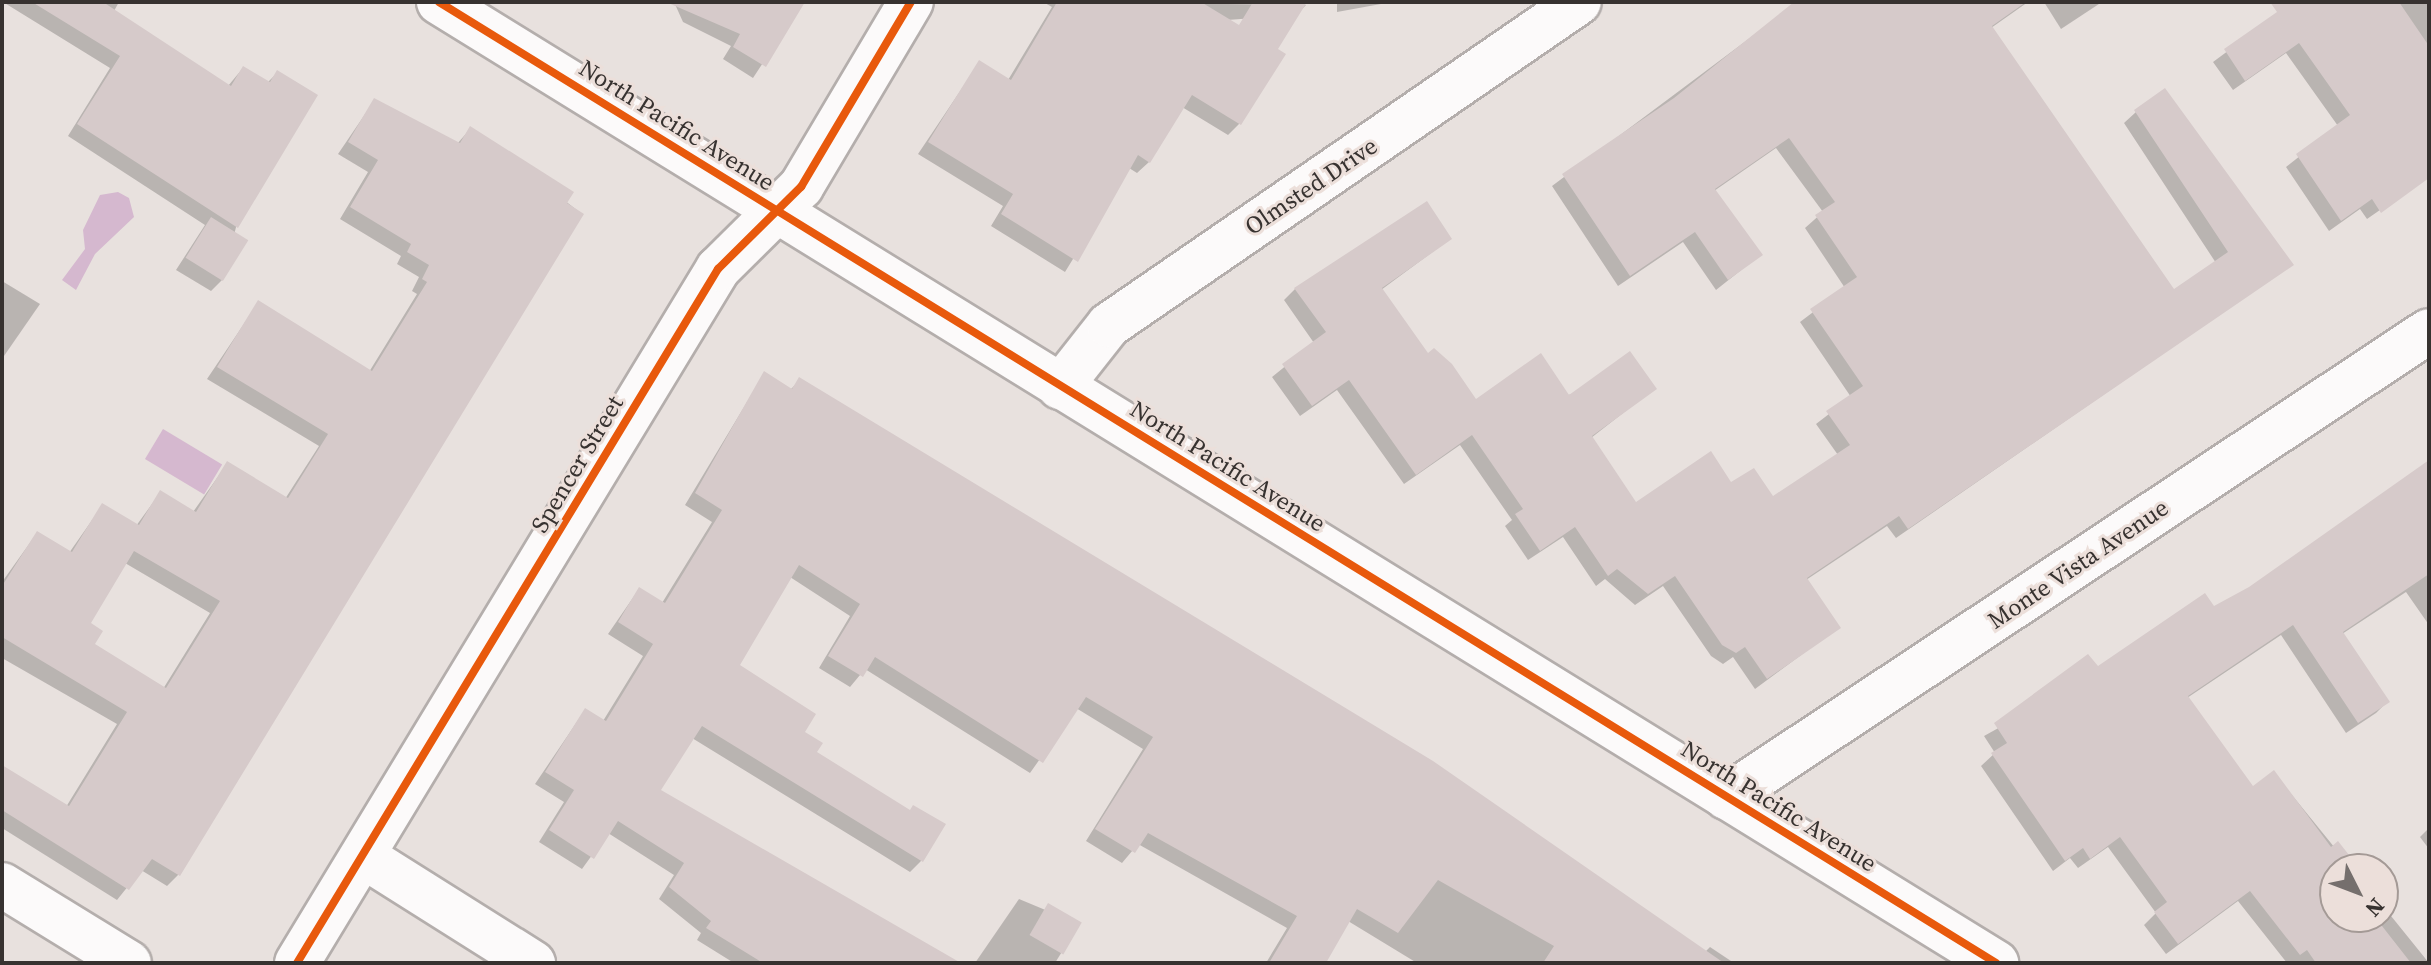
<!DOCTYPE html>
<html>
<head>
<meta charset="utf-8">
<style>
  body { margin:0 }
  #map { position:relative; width:2431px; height:965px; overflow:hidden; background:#e8e1de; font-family:"Source Serif 4",serif }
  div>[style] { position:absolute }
  .water>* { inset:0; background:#d5b8cf; transform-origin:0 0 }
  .shadow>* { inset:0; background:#0003 }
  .building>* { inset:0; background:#d6caca; transform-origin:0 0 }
  .roads { filter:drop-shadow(2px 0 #b4aeac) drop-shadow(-2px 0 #b4aeac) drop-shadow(0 2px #b4aeac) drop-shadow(0 -2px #b4aeac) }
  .street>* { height:44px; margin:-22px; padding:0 22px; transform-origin:22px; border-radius:22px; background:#fcfafa }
  .secondary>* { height:44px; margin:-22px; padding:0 22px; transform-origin:22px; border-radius:22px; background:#fcfafa }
  .cycleway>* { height:8px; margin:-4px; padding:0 4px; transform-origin:4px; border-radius:4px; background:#e8590c }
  span { translate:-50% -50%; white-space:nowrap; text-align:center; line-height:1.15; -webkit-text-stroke:6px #ecdfda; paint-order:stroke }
  .street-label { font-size:24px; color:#373230 }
  .frame { position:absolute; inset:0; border:4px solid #373230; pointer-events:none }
  .north { position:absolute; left:2319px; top:853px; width:80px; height:80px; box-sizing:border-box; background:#ecdfda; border:2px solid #a49a96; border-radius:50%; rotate:132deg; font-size:22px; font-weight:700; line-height:32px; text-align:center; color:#373230 }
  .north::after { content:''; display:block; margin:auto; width:28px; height:36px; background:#756f6d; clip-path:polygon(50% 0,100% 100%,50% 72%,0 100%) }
</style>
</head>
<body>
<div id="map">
  <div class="water">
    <i style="clip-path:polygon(118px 192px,129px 198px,134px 217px,95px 254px,76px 290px,62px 280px,85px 249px,83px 230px,100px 195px)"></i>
    <i style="left:163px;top:429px;width:69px;height:35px;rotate:31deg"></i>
  </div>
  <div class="shadow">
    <i style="clip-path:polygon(3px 2px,119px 2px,114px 11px,228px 86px,243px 68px,267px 83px,277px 73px,222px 280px,211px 291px,176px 270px,205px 225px,68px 136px,110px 68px)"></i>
    <i style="clip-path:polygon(674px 2px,803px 2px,753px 78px,723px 59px,731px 46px,683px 22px)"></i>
    <i style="clip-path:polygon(1043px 2px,1306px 5px,1296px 15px,1227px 20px,1283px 55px,1239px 124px,1228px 135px,1182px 107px,1149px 162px,1137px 173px,1129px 168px,1065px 272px,991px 226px,1003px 206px,918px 154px,979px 63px,1008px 80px,1052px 7px)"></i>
    <i style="clip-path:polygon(1337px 2px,1392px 2px,1337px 12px)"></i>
    <i style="clip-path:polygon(1798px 2px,2028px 2px,1991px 28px,2174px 291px,2216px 263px,2124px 123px,2136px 112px,2291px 265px,1896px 538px,1887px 526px,1806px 580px,1839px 627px,1755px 689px,1733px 657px,1723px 664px,1711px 656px,1663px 586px,1635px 605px,1605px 579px,1596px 586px,1563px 537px,1528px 560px,1505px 526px,1512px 520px,1460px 445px,1404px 484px,1337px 390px,1300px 416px,1272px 377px,1314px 343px,1284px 300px,1295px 289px,1450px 239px,1381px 290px,1427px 355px,1475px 402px,1655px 388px,1591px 438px,1635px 505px,1731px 485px,1772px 499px,1838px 455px,1816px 424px,1851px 397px,1800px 322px,1845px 288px,1805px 228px,1823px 212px,1776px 148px,1714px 191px,1760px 255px,1716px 290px,1683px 242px,1618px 286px,1552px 186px)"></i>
    <i style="clip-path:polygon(2044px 2px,2102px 2px,2061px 29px)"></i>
    <i style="clip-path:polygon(2294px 2px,2429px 2px,2429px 176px,2367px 219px,2360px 209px,2329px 231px,2286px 167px,2338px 126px,2286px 53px,2233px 90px,2213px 62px)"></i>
    <i style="clip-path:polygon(evenodd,374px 101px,457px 144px,471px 128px,582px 214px,178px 875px,167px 886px,141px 870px,117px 900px,2px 828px,2px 768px,66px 807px,117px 724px,2px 658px,2px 582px,37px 533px,69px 553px,102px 506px,136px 526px,160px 493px,193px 512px,227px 464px,285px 499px,319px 446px,207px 379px,258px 303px,369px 372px,417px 294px,412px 291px,419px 277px,397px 264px,401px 256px,340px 219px,368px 172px,338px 154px,374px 101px,125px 563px,210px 613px,163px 689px,92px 645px,88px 624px,125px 563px)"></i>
    <i style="clip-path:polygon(2px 281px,40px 304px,4px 356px,2px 355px)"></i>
    <i style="clip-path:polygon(764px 374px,790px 390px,800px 380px,1704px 953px,1710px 947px,1734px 963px,1417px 963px,1348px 921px,1323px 963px,1266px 963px,1287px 928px,1138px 844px,1122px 863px,1086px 841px,1143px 749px,1076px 708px,1030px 773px,865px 669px,850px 687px,819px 668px,850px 616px,790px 577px,737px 666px,814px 753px,909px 812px,943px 825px,921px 861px,910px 872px,692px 738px,659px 790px,957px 963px,734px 963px,697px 940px,701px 933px,659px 899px,674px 875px,608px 833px,582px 869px,539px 842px,564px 802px,535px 784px,585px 710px,603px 721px,643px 656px,608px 634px,639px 589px,662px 603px,712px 522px,685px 505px)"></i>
    <i style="clip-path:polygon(2429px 461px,2429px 625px,2406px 592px,2342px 634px,2387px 702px,2376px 713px,2346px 733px,2281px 635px,2187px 698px,2252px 789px,2274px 773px,2352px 869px,2335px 869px,2335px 917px,2383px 917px,2383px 906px,2429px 963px,2287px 963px,2238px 901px,2166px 954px,2144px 925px,2156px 913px,2108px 847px,2078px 868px,2070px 858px,2053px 871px,1981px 766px,1995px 753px,1984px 736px,2250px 589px)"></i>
    <i style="clip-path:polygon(2429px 828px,2429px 849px,2420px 837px)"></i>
    <i style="clip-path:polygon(1019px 899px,1079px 924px,1055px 963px,975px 963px)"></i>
  </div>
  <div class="building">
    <i style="clip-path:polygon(32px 2px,103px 2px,231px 86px,243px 66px,270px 82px,277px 70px,318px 95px,238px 228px,77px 124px,120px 56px)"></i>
    <i style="clip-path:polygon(666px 2px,805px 2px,766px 67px,733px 47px,740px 34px)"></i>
    <i style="clip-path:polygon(1057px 2px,1201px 2px,1239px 25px,1253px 2px,1307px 2px,1278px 49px,1286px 54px,1241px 125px,1192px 95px,1150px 163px,1138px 155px,1078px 262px,1001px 214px,1013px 194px,928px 142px,979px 60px,1011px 80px)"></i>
    <i style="clip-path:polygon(1794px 2px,2026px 2px,1992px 26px,2174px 289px,2228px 252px,2134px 110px,2165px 88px,2294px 265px,1908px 529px,1899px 516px,1807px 578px,1841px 628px,1767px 679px,1745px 647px,1736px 653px,1722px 645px,1675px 576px,1648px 594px,1617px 569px,1608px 576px,1575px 527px,1540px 551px,1515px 514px,1523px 509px,1472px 435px,1416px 475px,1349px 380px,1312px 406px,1282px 364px,1326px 332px,1294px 288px,1427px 201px,1452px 239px,1382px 288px,1428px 353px,1434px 348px,1452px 364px,1476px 399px,1541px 353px,1569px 395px,1630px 351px,1657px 389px,1592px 436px,1636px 502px,1711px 451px,1731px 482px,1754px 468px,1773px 496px,1850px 445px,1826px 411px,1863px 386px,1810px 309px,1857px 277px,1815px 215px,1835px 202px,1789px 138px,1715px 189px,1763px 255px,1728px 280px,1695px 232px,1630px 276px,1562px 174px,1674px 98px)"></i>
    <i style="clip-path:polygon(2270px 2px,2399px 2px,2429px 46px,2429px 178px,2381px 213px,2372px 199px,2341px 221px,2296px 154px,2350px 115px,2299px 43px,2245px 81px,2224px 49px,2277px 12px)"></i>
    <i style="clip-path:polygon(evenodd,374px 98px,460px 143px,470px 126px,574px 192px,567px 203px,584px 214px,180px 876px,152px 859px,129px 890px,2px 810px,2px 765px,69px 806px,127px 712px,2px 637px,2px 586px,37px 531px,72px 552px,102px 503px,139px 525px,160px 490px,196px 512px,227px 461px,288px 498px,328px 434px,217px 367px,258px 300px,372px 371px,427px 282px,422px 279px,429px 265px,407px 252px,411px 244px,350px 207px,378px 160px,348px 142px,374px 98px,134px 551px,220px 601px,166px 688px,95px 644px,103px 631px,91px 623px,134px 551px)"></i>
    <i style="left:211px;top:217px;width:44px;height:48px;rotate:32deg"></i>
    <i style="clip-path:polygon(764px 371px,792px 389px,799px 377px,1433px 761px,1724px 963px,1543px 963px,1554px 946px,1438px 880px,1398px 933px,1357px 909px,1326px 963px,1269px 963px,1297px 916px,1148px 833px,1135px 853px,1095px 829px,1153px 737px,1086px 697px,1043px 763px,875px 657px,863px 677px,828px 656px,860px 604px,799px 565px,740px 665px,816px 714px,805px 732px,823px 743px,817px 752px,910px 810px,913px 805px,946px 824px,923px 862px,702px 726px,661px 790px,961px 963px,763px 963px,706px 928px,711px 921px,669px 887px,684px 863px,618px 821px,594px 859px,549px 830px,574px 790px,545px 772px,585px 708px,606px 721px,653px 644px,618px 622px,639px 587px,665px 603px,722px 510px,695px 493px)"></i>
    <i style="clip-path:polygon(2429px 460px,2429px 574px,2343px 632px,2390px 702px,2358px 723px,2293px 625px,2188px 696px,2253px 786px,2274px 770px,2331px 847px,2338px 841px,2360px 869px,2335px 869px,2335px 917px,2375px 917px,2411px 963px,2316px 963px,2307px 950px,2300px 955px,2250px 891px,2178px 944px,2154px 912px,2167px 902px,2120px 837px,2090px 859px,2083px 848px,2065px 861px,1991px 753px,2007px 743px,1994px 723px,2088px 654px,2098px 666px,2205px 593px,2214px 606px,2249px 587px)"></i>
    <i style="left:1048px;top:903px;width:39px;height:37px;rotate:30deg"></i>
  </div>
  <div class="roads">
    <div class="street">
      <i style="left:1060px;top:387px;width:79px;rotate:-51.7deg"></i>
      <i style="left:1109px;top:325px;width:570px;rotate:-34.5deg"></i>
      <i style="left:1726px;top:797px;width:843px;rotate:-33.54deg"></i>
      <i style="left:363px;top:856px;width:201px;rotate:32.2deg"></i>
      <i style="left:2px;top:885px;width:149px;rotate:31.6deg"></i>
      <i style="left:297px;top:963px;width:812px;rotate:-58.76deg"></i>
      <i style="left:718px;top:269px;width:117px;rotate:-44.7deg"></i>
      <i style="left:801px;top:187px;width:215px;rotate:-59.3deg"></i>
    </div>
    <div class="secondary">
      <i style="left:439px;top:2px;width:1830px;rotate:31.68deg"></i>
    </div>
  </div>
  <div class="cycleway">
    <i style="left:439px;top:2px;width:1830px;rotate:31.68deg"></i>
    <i style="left:297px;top:963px;width:812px;rotate:-58.76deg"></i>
    <i style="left:718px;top:269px;width:117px;rotate:-44.7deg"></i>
    <i style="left:801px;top:187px;width:215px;rotate:-59.3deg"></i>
  </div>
  <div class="street-label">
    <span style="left:677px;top:125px;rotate:32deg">North Pacific Avenue</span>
    <span style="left:1311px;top:186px;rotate:-34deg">Olmsted Drive</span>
    <span style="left:577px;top:464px;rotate:-59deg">Spencer Street</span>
    <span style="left:1228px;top:466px;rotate:32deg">North Pacific Avenue</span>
    <span style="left:2078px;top:564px;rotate:-34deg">Monte Vista Avenue</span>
    <span style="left:1779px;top:806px;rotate:32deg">North Pacific Avenue</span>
  </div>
  <div class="frame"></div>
  <div class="north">N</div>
</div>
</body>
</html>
